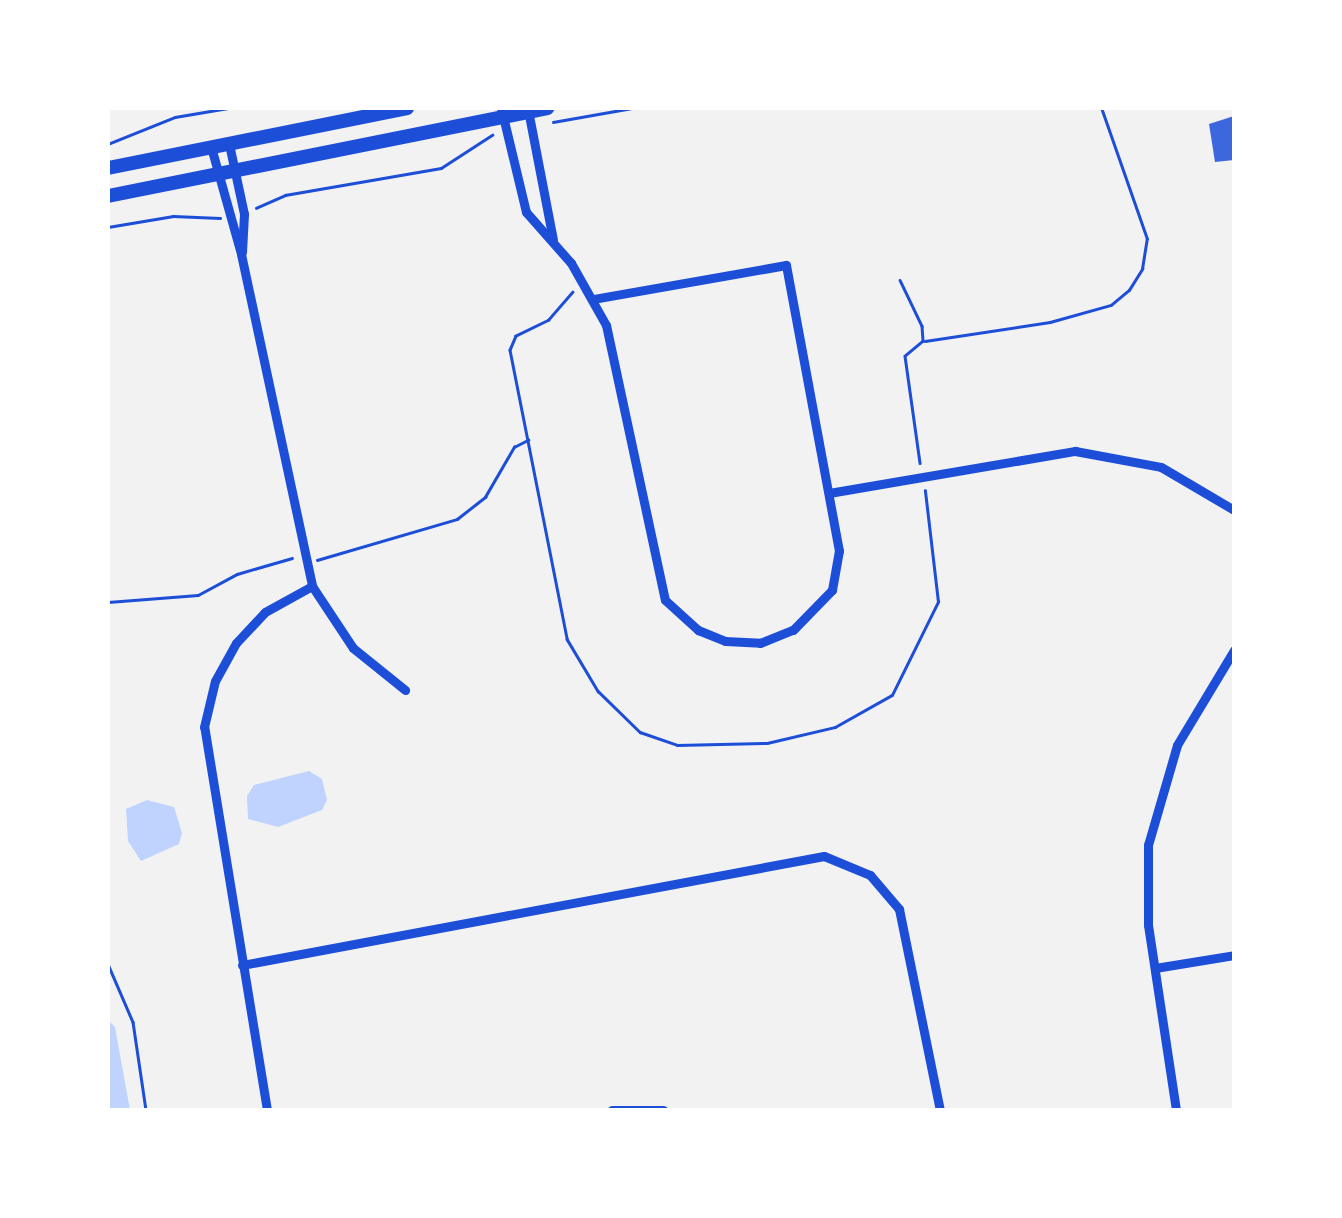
<!DOCTYPE html>
<html>
<head>
<meta charset="utf-8">
<style>
  body { margin:0 }
  #map { position:relative; width:1342px; height:1218px; overflow:hidden; background:#f2f2f2; font-family:Commissioner,sans-serif }
  div>[style] { position:absolute }
  .water>* { inset:0; background:#bfd3fe }
  .building>* { inset:0; background:#3d67dc }
  .path>* { height:2.5px; margin:-1.25px; padding:0 1.25px; transform-origin:1.25px; border-radius:1.25px; background:#1d4ed8 }
  .minor>* { height:9px; margin:-4.5px; padding:0 4.5px; transform-origin:4.5px; border-radius:4.5px; background:#1d4ed8 }
  .primary>* { height:14px; margin:-7px; padding:0 7px; transform-origin:7px; border-radius:7px; background:#1d4ed8 }
  span { translate:-50% -50%; white-space:nowrap; text-align:center; line-height:1.15; -webkit-text-stroke:10px #fff; paint-order:stroke }
  .frame { position:absolute; inset:0; border:110px solid #fff; pointer-events:none }
</style>
</head>
<body>
<div id="map">
  <div class="water">
    <i style="clip-path:polygon(309px 771px,322px 779px,327px 800px,322px 810px,278px 827px,248px 819px,247px 796px,254px 785px)"></i>
    <i style="clip-path:polygon(147px 800px,174px 807px,182px 833px,179px 844px,141px 861px,128px 841px,126px 809px)"></i>
    <i style="clip-path:polygon(108px 1020px,115px 1027px,130px 1110px,108px 1110px)"></i>
  </div>
  <div class="building">
    <i style="clip-path:polygon(1234px 116px,1234px 160px,1215px 162px,1209px 124px)"></i>
  </div>
  <div class="path">
    <i style="left:553px;top:122px;width:80px;rotate:-10deg"></i>
    <i style="left:108px;top:144px;width:72px;rotate:-21.9deg"></i>
    <i style="left:175px;top:117px;width:55px;rotate:-9.5deg"></i>
    <i style="left:256px;top:208px;width:32px;rotate:-24deg"></i>
    <i style="left:285px;top:195px;width:158px;rotate:-9.8deg"></i>
    <i style="left:441px;top:168px;width:61px;rotate:-32.9deg"></i>
    <i style="left:108px;top:227px;width:66px;rotate:-9.6deg"></i>
    <i style="left:173px;top:216px;width:47px;rotate:2.4deg"></i>
    <i style="left:900px;top:280px;width:51px;rotate:64.4deg"></i>
    <i style="left:922px;top:326px;width:15px;rotate:86deg"></i>
    <i style="left:923px;top:341px;width:23px;rotate:140deg"></i>
    <i style="left:905px;top:356px;width:108px;rotate:82deg"></i>
    <i style="left:573px;top:292px;width:37px;rotate:131deg"></i>
    <i style="left:549px;top:320px;width:37px;rotate:154deg"></i>
    <i style="left:516px;top:336px;width:15px;rotate:113deg"></i>
    <i style="left:510px;top:350px;width:295px;rotate:78.8deg"></i>
    <i style="left:567px;top:639px;width:61px;rotate:59.2deg"></i>
    <i style="left:598px;top:691px;width:59px;rotate:44.3deg"></i>
    <i style="left:640px;top:732px;width:39px;rotate:19deg"></i>
    <i style="left:677px;top:745px;width:90px;rotate:-1.3deg"></i>
    <i style="left:767px;top:743px;width:70px;rotate:-13.2deg"></i>
    <i style="left:835px;top:727px;width:65px;rotate:-29.3deg"></i>
    <i style="left:892px;top:695px;width:104px;rotate:-63.7deg"></i>
    <i style="left:938px;top:602px;width:112px;rotate:-96.7deg"></i>
    <i style="left:925px;top:341px;width:126px;rotate:-8.6deg"></i>
    <i style="left:1050px;top:322px;width:63px;rotate:-15.6deg"></i>
    <i style="left:1111px;top:305px;width:23px;rotate:-40deg"></i>
    <i style="left:1129px;top:290px;width:25px;rotate:-58deg"></i>
    <i style="left:1142px;top:269px;width:30px;rotate:-81deg"></i>
    <i style="left:1147px;top:239px;width:139px;rotate:-109.3deg"></i>
    <i style="left:317px;top:560px;width:146px;rotate:-16.3deg"></i>
    <i style="left:457px;top:519px;width:36px;rotate:-38deg"></i>
    <i style="left:485px;top:497px;width:58px;rotate:-59.9deg"></i>
    <i style="left:514px;top:447px;width:16px;rotate:-27deg"></i>
    <i style="left:108px;top:602px;width:90px;rotate:-4.4deg"></i>
    <i style="left:198px;top:595px;width:44px;rotate:-28.3deg"></i>
    <i style="left:237px;top:574px;width:57px;rotate:-16.2deg"></i>
    <i style="left:108px;top:964px;width:63px;rotate:66.7deg"></i>
    <i style="left:133px;top:1022px;width:89px;rotate:81.6deg"></i>
  </div>
  <div class="minor">
    <i style="left:501px;top:108px;width:107px;rotate:76.5deg"></i>
    <i style="left:526px;top:212px;width:68px;rotate:48.6deg"></i>
    <i style="left:571px;top:263px;width:71px;rotate:60.6deg"></i>
    <i style="left:606px;top:325px;width:281px;rotate:77.9deg"></i>
    <i style="left:665px;top:600px;width:45px;rotate:42.3deg"></i>
    <i style="left:698px;top:630px;width:29px;rotate:22deg"></i>
    <i style="left:725px;top:641px;width:35px;rotate:3deg"></i>
    <i style="left:760px;top:643px;width:35px;rotate:-22deg"></i>
    <i style="left:793px;top:630px;width:56px;rotate:-45.7deg"></i>
    <i style="left:832px;top:590px;width:40px;rotate:-80deg"></i>
    <i style="left:839px;top:551px;width:291px;rotate:-100.5deg"></i>
    <i style="left:786px;top:265px;width:195px;rotate:170deg"></i>
    <i style="left:528px;top:110px;width:132px;rotate:79.1deg"></i>
    <i style="left:229px;top:144px;width:72px;rotate:77.9deg"></i>
    <i style="left:244px;top:214px;width:38px;rotate:93deg"></i>
    <i style="left:211px;top:147px;width:111px;rotate:74.3deg"></i>
    <i style="left:241px;top:254px;width:340px;rotate:77.9deg"></i>
    <i style="left:312px;top:586px;width:74px;rotate:56.5deg"></i>
    <i style="left:353px;top:648px;width:67px;rotate:38.9deg"></i>
    <i style="left:829px;top:493px;width:250px;rotate:-9.7deg"></i>
    <i style="left:1075px;top:451px;width:87px;rotate:10.5deg"></i>
    <i style="left:1161px;top:467px;width:85px;rotate:30.5deg"></i>
    <i style="left:242px;top:965px;width:592px;rotate:-10.61deg"></i>
    <i style="left:824px;top:856px;width:50px;rotate:22.4deg"></i>
    <i style="left:870px;top:875px;width:45px;rotate:49.5deg"></i>
    <i style="left:899px;top:909px;width:205px;rotate:78.5deg"></i>
    <i style="left:1155px;top:968px;width:80px;rotate:-9.3deg"></i>
    <i style="left:267px;top:1110px;width:388px;rotate:-99.3deg"></i>
    <i style="left:204px;top:727px;width:47px;rotate:-76.6deg"></i>
    <i style="left:215px;top:681px;width:43px;rotate:-61.1deg"></i>
    <i style="left:236px;top:643px;width:42px;rotate:-46.9deg"></i>
    <i style="left:265px;top:612px;width:54px;rotate:-29deg"></i>
    <i style="left:612px;top:1110px;width:51px"></i>
    <i style="left:1176px;top:1110px;width:187px;rotate:-98.6deg"></i>
    <i style="left:1148px;top:925px;width:80px;rotate:-90deg"></i>
    <i style="left:1148px;top:845px;width:104px;rotate:-73.8deg"></i>
    <i style="left:1177px;top:745px;width:111px;rotate:-59deg"></i>
  </div>
  <div class="primary">
    <i style="left:108px;top:168px;width:305px;rotate:-11.3deg"></i>
    <i style="left:108px;top:196px;width:448px;rotate:-11.3deg"></i>
  </div>
  <div class="frame"></div>
</div>
</body>
</html>
